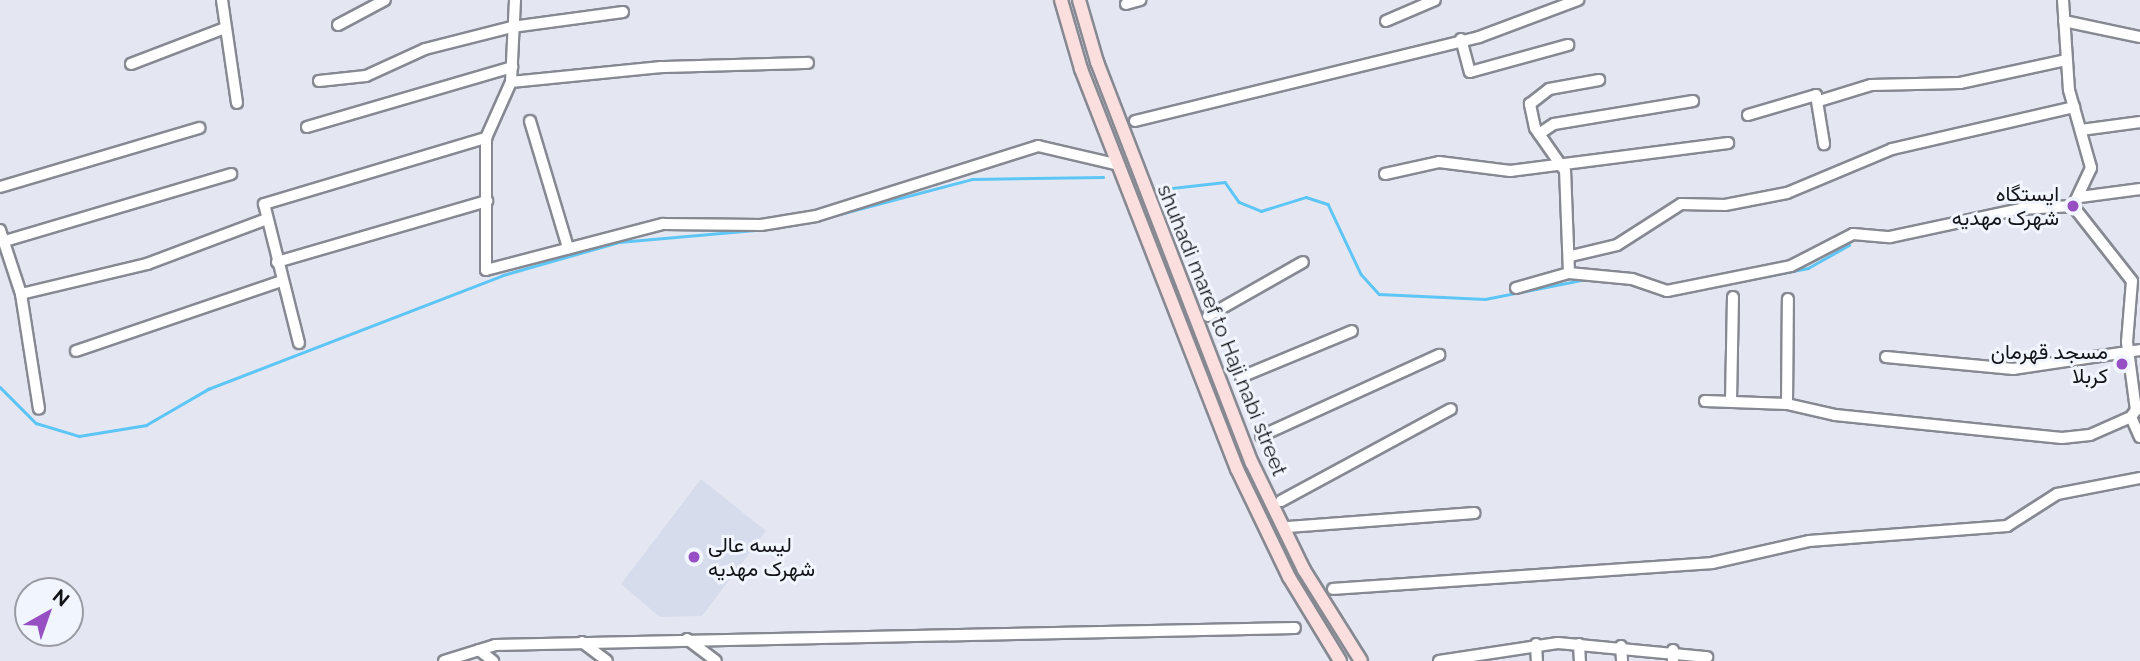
<!DOCTYPE html>
<html>
<head>
<meta charset="utf-8">
<style>
  body { margin:0 }
  #map { position:relative; width:2140px; height:661px; overflow:hidden; background:#e4e7f1; font-family:Raleway,Vazirmatn,sans-serif }
  div>[style] { position:absolute }
  .built>* { inset:0; background:#d6dcec }
  .stream>* { height:2.5px; margin:-1.25px; padding:0 1.25px; transform-origin:1.25px; border-radius:1.25px; background:#5ec5f7 }
  .roads { filter:drop-shadow(2px 0 #868992) drop-shadow(-2px 0 #868992) drop-shadow(0 2px #868992) drop-shadow(0 -2px #868992) }
  .minor>* { height:10px; margin:-5px; padding:0 5px; transform-origin:5px; border-radius:5px; background:#fff }
  .major>* { height:12px; margin:-6px; padding:0 6px; transform-origin:6px; border-radius:6px; background:#fbdfde }
  .dots>* { width:19px; height:19px; translate:-50% -50%; box-sizing:border-box; border:4px solid #f1f5fe; border-radius:50% }
  span { translate:-50% -50%; white-space:nowrap; text-align:center; line-height:1.15; -webkit-text-stroke:6px #f1f5fe; paint-order:stroke }
  .poi-label { font-size:21px; color:#121316 }
  .right { translate:-100% -50%; text-align:right }
  .left { translate:0 -50%; text-align:left }
  .street-label { font-size:21px; color:#121316 }
  .north { position:absolute; left:14px; top:577px; width:70px; height:70px; box-sizing:border-box; background:#f1f5fe; border:2px solid #989ba1; border-radius:50%; rotate:40deg; font-size:19px; font-weight:700; line-height:28px; text-align:center; color:#121316 }
  .north::after { content:''; display:block; margin:auto; width:24px; height:32px; background:#9750c3; clip-path:polygon(50% 0,100% 100%,50% 72%,0 100%) }
</style>
</head>
<body>
<div id="map">
  <div class="built">
    <i style="clip-path:polygon(701px 479px,766px 531px,702px 616px,660px 617px,621px 584px)"></i>
  </div>
  <div class="stream">
    <i style="left:1172px;top:188px;width:53px;rotate:-6.5deg"></i>
    <i style="left:1225px;top:182px;width:24px;rotate:55deg"></i>
    <i style="left:1239px;top:202px;width:24px;rotate:22deg"></i>
    <i style="left:1261px;top:211px;width:47px;rotate:-17.3deg"></i>
    <i style="left:1306px;top:197px;width:23px;rotate:18deg"></i>
    <i style="left:1328px;top:204px;width:77px;rotate:64.8deg"></i>
    <i style="left:1361px;top:274px;width:27px;rotate:48deg"></i>
    <i style="left:1379px;top:294px;width:106px;rotate:2.7deg"></i>
    <i style="left:1485px;top:299px;width:104px;rotate:-11.1deg"></i>
    <i style="left:836px;top:215px;width:141px;rotate:-14.8deg"></i>
    <i style="left:972px;top:179px;width:131px;rotate:-0.9deg"></i>
    <i style="left:764px;top:229px;width:35px;rotate:-8deg"></i>
    <i style="left:1689px;top:291px;width:121px;rotate:-10.9deg"></i>
    <i style="left:1808px;top:268px;width:47px;rotate:-29.3deg"></i>
    <i style="left:0;top:387px;width:51px;rotate:45deg"></i>
    <i style="left:36px;top:423px;width:45px;rotate:16.8deg"></i>
    <i style="left:79px;top:436px;width:68px;rotate:-9.3deg"></i>
    <i style="left:146px;top:425px;width:72px;rotate:-30.1deg"></i>
    <i style="left:208px;top:389px;width:316px;rotate:-21.1deg"></i>
    <i style="left:503px;top:275px;width:121px;rotate:-15.9deg"></i>
    <i style="left:619px;top:242px;width:139px;rotate:-5deg"></i>
  </div>
  <div class="roads">
    <div class="minor">
      <i style="left:222px;top:0;width:104px;rotate:81.7deg"></i>
      <i style="left:515px;top:0;width:82px;rotate:92.8deg"></i>
      <i style="left:511px;top:82px;width:61px;rotate:114.1deg"></i>
      <i style="left:486px;top:138px;width:132px;rotate:90deg"></i>
      <i style="left:486px;top:270px;width:183px;rotate:-14.6deg"></i>
      <i style="left:663px;top:224px;width:98px;rotate:0.6deg"></i>
      <i style="left:761px;top:225px;width:56px;rotate:-9.3deg"></i>
      <i style="left:816px;top:216px;width:233px;rotate:-17.5deg"></i>
      <i style="left:1038px;top:146px;width:83px;rotate:13.2deg"></i>
      <i style="left:2063px;top:0;width:90px;rotate:86.2deg"></i>
      <i style="left:2069px;top:90px;width:81px;rotate:74.2deg"></i>
      <i style="left:2091px;top:168px;width:42px;rotate:115.3deg"></i>
      <i style="left:1126px;top:4px;width:15px;rotate:-16deg"></i>
      <i style="left:1386px;top:21px;width:53px;rotate:-23.2deg"></i>
      <i style="left:2064px;top:21px;width:78px;rotate:11.9deg"></i>
      <i style="left:338px;top:25px;width:53px;rotate:-28deg"></i>
      <i style="left:1461px;top:39px;width:34px;rotate:75deg"></i>
      <i style="left:1470px;top:72px;width:102px;rotate:-15.4deg"></i>
      <i style="left:131px;top:64px;width:101px;rotate:-21deg"></i>
      <i style="left:319px;top:81px;width:47px;rotate:-6.1deg"></i>
      <i style="left:366px;top:76px;width:65px;rotate:-24.6deg"></i>
      <i style="left:425px;top:49px;width:90px;rotate:-14.2deg"></i>
      <i style="left:512px;top:27px;width:112px;rotate:-7.7deg"></i>
      <i style="left:511px;top:82px;width:151px;rotate:-5.7deg"></i>
      <i style="left:661px;top:67px;width:147px;rotate:-1.6deg"></i>
      <i style="left:1819px;top:101px;width:54px;rotate:-17.1deg"></i>
      <i style="left:1871px;top:85px;width:89px;rotate:-1.3deg"></i>
      <i style="left:1960px;top:83px;width:108px;rotate:-12.2deg"></i>
      <i style="left:1748px;top:115px;width:71px;rotate:-16.4deg"></i>
      <i style="left:1816px;top:95px;width:50px;rotate:80.7deg"></i>
      <i style="left:530px;top:121px;width:133px;rotate:73.3deg"></i>
      <i style="left:1135px;top:121px;width:354px;rotate:-13.7deg"></i>
      <i style="left:1479px;top:37px;width:106px;rotate:-20.5deg"></i>
      <i style="left:307px;top:127px;width:214px;rotate:-16.3deg"></i>
      <i style="left:2081px;top:130px;width:60px;rotate:-7.7deg"></i>
      <i style="left:1539px;top:134px;width:18px;rotate:-34deg"></i>
      <i style="left:1554px;top:124px;width:141px;rotate:-9.4deg"></i>
      <i style="left:1385px;top:174px;width:55px;rotate:-12.5deg"></i>
      <i style="left:1439px;top:162px;width:72px;rotate:7.2deg"></i>
      <i style="left:1510px;top:171px;width:220px;rotate:-7.3deg"></i>
      <i style="left:0;top:187px;width:208px;rotate:-16.5deg"></i>
      <i style="left:2080px;top:197px;width:61px;rotate:-7.6deg"></i>
      <i style="left:0;top:230px;width:67px;rotate:71.8deg"></i>
      <i style="left:21px;top:294px;width:116px;rotate:81.1deg"></i>
      <i style="left:5px;top:241px;width:236px;rotate:-16.5deg"></i>
      <i style="left:1571px;top:256px;width:47px;rotate:-13.4deg"></i>
      <i style="left:1617px;top:245px;width:76px;rotate:-32.6deg"></i>
      <i style="left:1681px;top:204px;width:44px;rotate:1.3deg"></i>
      <i style="left:1725px;top:205px;width:63px;rotate:-11deg"></i>
      <i style="left:1787px;top:193px;width:114px;rotate:-22.7deg"></i>
      <i style="left:1892px;top:149px;width:187px;rotate:-13deg"></i>
      <i style="left:277px;top:262px;width:219px;rotate:-16.2deg"></i>
      <i style="left:1569px;top:273px;width:102px;rotate:-92.2deg"></i>
      <i style="left:1565px;top:171px;width:52px;rotate:-124.9deg"></i>
      <i style="left:1535px;top:128px;width:25px;rotate:-102deg"></i>
      <i style="left:1530px;top:104px;width:24px;rotate:-38deg"></i>
      <i style="left:1549px;top:89px;width:51px;rotate:-10.2deg"></i>
      <i style="left:1516px;top:288px;width:55px;rotate:-15.8deg"></i>
      <i style="left:1569px;top:273px;width:63px;rotate:5.4deg"></i>
      <i style="left:1632px;top:279px;width:37px;rotate:19deg"></i>
      <i style="left:1667px;top:291px;width:126px;rotate:-11.4deg"></i>
      <i style="left:1791px;top:266px;width:70px;rotate:-27.3deg"></i>
      <i style="left:1853px;top:234px;width:37px;rotate:5deg"></i>
      <i style="left:1890px;top:237px;width:134px;rotate:-12.1deg"></i>
      <i style="left:2021px;top:209px;width:52px;rotate:-3.3deg"></i>
      <i style="left:2073px;top:206px;width:95px;rotate:51.8deg"></i>
      <i style="left:2132px;top:281px;width:61px;rotate:94.7deg"></i>
      <i style="left:2127px;top:342px;width:69px;rotate:82.5deg"></i>
      <i style="left:2136px;top:410px;width:9px;rotate:126deg"></i>
      <i style="left:2131px;top:417px;width:22px;rotate:66deg"></i>
      <i style="left:21px;top:294px;width:130px;rotate:-13.4deg"></i>
      <i style="left:147px;top:264px;width:128px;rotate:-20.6deg"></i>
      <i style="left:1208px;top:316px;width:109px;rotate:-29.6deg"></i>
      <i style="left:299px;top:343px;width:143px;rotate:-104.1deg"></i>
      <i style="left:264px;top:204px;width:232px;rotate:-16.6deg"></i>
      <i style="left:76px;top:351px;width:218px;rotate:-18.8deg"></i>
      <i style="left:1886px;top:357px;width:128px;rotate:5.4deg"></i>
      <i style="left:2013px;top:369px;width:128px;rotate:-8.5deg"></i>
      <i style="left:1241px;top:377px;width:120px;rotate:-22.5deg"></i>
      <i style="left:1705px;top:401px;width:82px;rotate:2.1deg"></i>
      <i style="left:1787px;top:404px;width:49px;rotate:12.9deg"></i>
      <i style="left:1835px;top:415px;width:228px;rotate:5.8deg"></i>
      <i style="left:2062px;top:438px;width:28px;rotate:-6deg"></i>
      <i style="left:2090px;top:435px;width:45px;rotate:-23.7deg"></i>
      <i style="left:1731px;top:401px;width:104px;rotate:-88.9deg"></i>
      <i style="left:1787px;top:404px;width:105px;rotate:-89.5deg"></i>
      <i style="left:1261px;top:436px;width:196px;rotate:-24.5deg"></i>
      <i style="left:1281px;top:501px;width:193px;rotate:-28.4deg"></i>
      <i style="left:1288px;top:527px;width:187px;rotate:-4.3deg"></i>
      <i style="left:1333px;top:589px;width:380px;rotate:-3.9deg"></i>
      <i style="left:1712px;top:563px;width:99px;rotate:-12.8deg"></i>
      <i style="left:1809px;top:541px;width:199px;rotate:-4.3deg"></i>
      <i style="left:2007px;top:526px;width:59px;rotate:-32.6deg"></i>
      <i style="left:2057px;top:494px;width:85px;rotate:-10.9deg"></i>
      <i style="left:687px;top:639px;width:36px;rotate:37deg"></i>
      <i style="left:582px;top:642px;width:31px;rotate:37deg"></i>
      <i style="left:1536px;top:644px;width:17px;rotate:87deg"></i>
      <i style="left:1579px;top:644px;width:17px;rotate:87deg"></i>
      <i style="left:1621px;top:646px;width:15px;rotate:86deg"></i>
      <i style="left:479px;top:650px;width:18px;rotate:38deg"></i>
      <i style="left:1673px;top:650px;width:11px;rotate:90deg"></i>
      <i style="left:444px;top:661px;width:53px;rotate:-17.4deg"></i>
      <i style="left:495px;top:645px;width:800px;rotate:-1.22deg"></i>
      <i style="left:1439px;top:661px;width:120px;rotate:-8.6deg"></i>
      <i style="left:1558px;top:643px;width:150px;rotate:5.4deg"></i>
    </div>
    <div class="major">
      <i style="left:1061px;top:0;width:72px;rotate:73.8deg"></i>
      <i style="left:1081px;top:69px;width:429px;rotate:68.7deg"></i>
      <i style="left:1237px;top:469px;width:120px;rotate:64.3deg"></i>
      <i style="left:1289px;top:577px;width:98px;rotate:58.7deg"></i>
      <i style="left:1079px;top:0;width:65px;rotate:73.8deg"></i>
      <i style="left:1097px;top:62px;width:430px;rotate:68.9deg"></i>
      <i style="left:1252px;top:463px;width:119px;rotate:64.1deg"></i>
      <i style="left:1304px;top:570px;width:107px;rotate:57.9deg"></i>
    </div>
  </div>
  <div class="dots">
    <i style="left:2073px;top:206px;background:#9750c3"></i>
    <i style="left:2122px;top:364px;background:#9750c3"></i>
    <i style="left:694px;top:557px;background:#9750c3"></i>
  </div>
  <div class="poi-label">
    <span class="right" style="left:2059px;top:206px">ایستگاه<br>شهرک مهدیه</span>
    <span class="right" style="left:2108px;top:364px">مسجد قهرمان<br>کربلا</span>
    <span class="left" style="left:708px;top:557px">لیسه عالی<br>شهرک مهدیه</span>
  </div>
  <div class="street-label">
    <span style="left:1222px;top:330px;rotate:68deg">shuhadi maref to Haji nabi street</span>
  </div>
  <div class="north">N</div>
</div>
</body>
</html>
